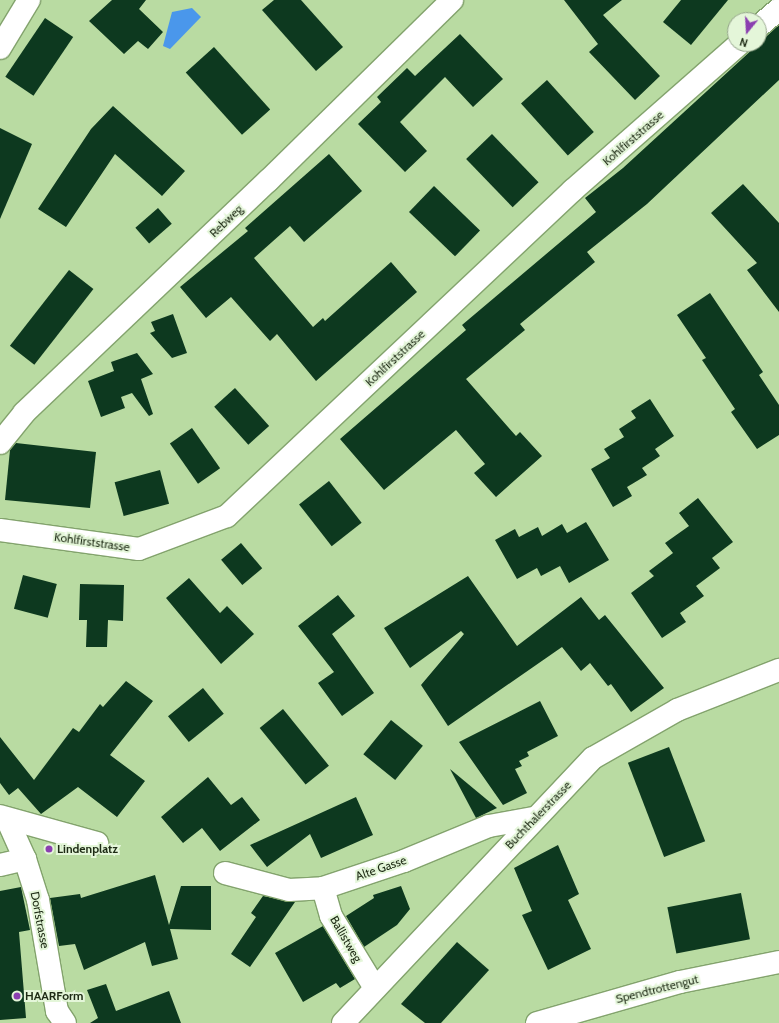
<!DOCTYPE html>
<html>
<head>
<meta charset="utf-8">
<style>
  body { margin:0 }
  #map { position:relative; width:779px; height:1023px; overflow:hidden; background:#b9dba2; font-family:Cabin,sans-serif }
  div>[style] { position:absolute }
  .water>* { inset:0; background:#4a97eb }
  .building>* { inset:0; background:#0d391f; transform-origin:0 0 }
  .roads { filter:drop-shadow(1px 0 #83a36d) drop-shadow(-1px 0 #83a36d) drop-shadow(0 1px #83a36d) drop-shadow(0 -1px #83a36d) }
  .minor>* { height:22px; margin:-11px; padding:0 11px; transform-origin:11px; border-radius:11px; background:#fff }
  .dots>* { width:11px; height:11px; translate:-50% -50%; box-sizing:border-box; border:2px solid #e4f6d9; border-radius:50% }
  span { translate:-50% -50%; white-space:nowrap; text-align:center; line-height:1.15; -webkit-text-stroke:4px #e4f6d9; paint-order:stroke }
  .street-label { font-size:12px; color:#1e2b15 }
  .poi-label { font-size:12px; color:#1e2b15; font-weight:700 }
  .left { translate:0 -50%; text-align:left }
  .north { position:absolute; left:727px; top:12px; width:40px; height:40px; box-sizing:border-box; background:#e4f6d9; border:1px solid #95a58b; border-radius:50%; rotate:198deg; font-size:11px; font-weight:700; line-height:16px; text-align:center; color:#1e2b15 }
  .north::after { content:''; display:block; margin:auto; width:14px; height:18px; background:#8b3fb0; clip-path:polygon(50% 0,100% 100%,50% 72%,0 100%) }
</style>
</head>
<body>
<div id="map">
  <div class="water">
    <i style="clip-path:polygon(192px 8px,201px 17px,170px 49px,163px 46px,172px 12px)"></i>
  </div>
  <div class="building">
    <i style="clip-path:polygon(112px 0,146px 0,139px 9px,163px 32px,148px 49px,138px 41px,124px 54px,89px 21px)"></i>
    <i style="clip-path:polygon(274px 0,301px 0,343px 47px,316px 71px,262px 10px)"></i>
    <i style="clip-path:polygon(564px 0,622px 0,603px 15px,660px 76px,635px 100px,589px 52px,598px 44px)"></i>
    <i style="clip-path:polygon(681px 0,728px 0,691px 45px,663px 22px)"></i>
    <i style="left:45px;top:18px;width:34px;height:71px;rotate:34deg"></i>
    <i style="clip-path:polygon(779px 25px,779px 80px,647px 204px,587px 252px,595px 262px,520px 324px,525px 330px,466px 379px,516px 436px,520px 432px,542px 456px,496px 497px,474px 473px,485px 464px,456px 430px,384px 490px,340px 439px,466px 330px,462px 325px,596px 212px,585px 198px,623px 168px)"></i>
    <i style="clip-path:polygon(460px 34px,503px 79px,473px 107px,445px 77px,400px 122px,427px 151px,405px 172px,358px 124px,381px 102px,377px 97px,407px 68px,415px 76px)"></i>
    <i style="left:214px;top:47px;width:84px;height:38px;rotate:48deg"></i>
    <i style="left:547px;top:80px;width:70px;height:35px;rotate:48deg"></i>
    <i style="clip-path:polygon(113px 106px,185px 171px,162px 196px,115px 154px,66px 227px,38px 209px,91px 129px)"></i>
    <i style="clip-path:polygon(0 128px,32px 144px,0 219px)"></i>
    <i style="left:492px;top:134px;width:67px;height:36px;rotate:46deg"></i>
    <i style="clip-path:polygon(329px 154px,362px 191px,304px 242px,290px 226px,254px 258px,313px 327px,323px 318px,325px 321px,391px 262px,417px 292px,316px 381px,277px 334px,270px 341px,231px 297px,206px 318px,180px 287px,248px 231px,245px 228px)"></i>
    <i style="clip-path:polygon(743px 184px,779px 223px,779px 312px,747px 270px,757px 263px,711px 213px)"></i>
    <i style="left:434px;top:186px;width:64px;height:36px;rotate:44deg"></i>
    <i style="left:158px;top:208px;width:21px;height:30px;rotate:49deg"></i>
    <i style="left:69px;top:270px;width:31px;height:96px;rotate:38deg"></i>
    <i style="clip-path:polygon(710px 293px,763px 372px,759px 375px,779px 405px,779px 435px,757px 449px,731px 412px,735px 409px,702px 360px,706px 358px,677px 315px)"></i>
    <i style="clip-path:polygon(173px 314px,187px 353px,172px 358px,150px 333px,155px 331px,151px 322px)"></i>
    <i style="clip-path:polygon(137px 353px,153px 374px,141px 379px,153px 414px,149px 416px,132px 393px,121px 397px,125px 408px,101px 417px,88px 381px,114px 371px,111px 362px)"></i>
    <i style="left:235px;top:388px;width:51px;height:28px;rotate:48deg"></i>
    <i style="clip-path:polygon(650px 399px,674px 436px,655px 449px,660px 456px,642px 468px,647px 475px,627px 487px,632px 496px,613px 507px,591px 469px,610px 458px,604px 449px,624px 437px,619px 429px,636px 418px,631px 411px)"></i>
    <i style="left:192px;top:428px;width:49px;height:27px;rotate:55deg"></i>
    <i style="clip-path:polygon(16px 443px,96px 452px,90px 508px,5px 500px,10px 450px)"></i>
    <i style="left:160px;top:470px;width:35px;height:47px;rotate:75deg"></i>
    <i style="left:329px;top:481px;width:53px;height:38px;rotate:52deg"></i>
    <i style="clip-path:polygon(698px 498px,733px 542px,712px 558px,720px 568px,696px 586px,704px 596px,680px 613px,686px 622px,662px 638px,631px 593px,654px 576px,649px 571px,673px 553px,665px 543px,689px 526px,679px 513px)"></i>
    <i style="clip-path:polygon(586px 522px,609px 560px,569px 583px,560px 566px,541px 576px,537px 568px,517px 579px,495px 540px,515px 529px,519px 537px,538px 527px,542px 536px,562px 524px,567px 533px)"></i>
    <i style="left:241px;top:543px;width:33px;height:26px;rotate:50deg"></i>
    <i style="left:23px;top:575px;width:35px;height:35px;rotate:15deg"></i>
    <i style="clip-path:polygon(468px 576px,517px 646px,581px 597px,599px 620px,605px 615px,664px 688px,631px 712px,611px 684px,608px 686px,590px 663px,581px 671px,562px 647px,448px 726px,421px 685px,464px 634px,461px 631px,410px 668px,384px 628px)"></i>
    <i style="clip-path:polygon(189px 578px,220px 613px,227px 606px,254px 634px,221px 664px,166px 598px)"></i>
    <i style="clip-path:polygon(80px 584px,124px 585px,123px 621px,108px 620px,107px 647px,86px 647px,87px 620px,79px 620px)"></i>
    <i style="clip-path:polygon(338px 595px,355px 616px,332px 634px,374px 693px,342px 716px,318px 683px,334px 672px,298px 626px)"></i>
    <i style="clip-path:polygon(126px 681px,153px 701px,110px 755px,145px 781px,117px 817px,78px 787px,41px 814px,18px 788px,9px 795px,0 783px,0 737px,34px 780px,73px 728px,79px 732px,100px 704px,103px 707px)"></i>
    <i style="left:203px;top:688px;width:33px;height:45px;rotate:51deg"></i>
    <i style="clip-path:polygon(540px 701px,558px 736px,527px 752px,529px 756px,519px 761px,522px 766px,515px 769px,527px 793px,503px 805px,459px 742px)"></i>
    <i style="left:283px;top:709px;width:73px;height:30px;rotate:51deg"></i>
    <i style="left:391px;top:720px;width:41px;height:44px;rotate:39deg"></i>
    <i style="left:669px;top:747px;width:101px;height:44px;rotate:69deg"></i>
    <i style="clip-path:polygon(450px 769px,497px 808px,476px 818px)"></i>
    <i style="clip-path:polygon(208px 777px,231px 805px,242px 797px,260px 820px,220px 851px,202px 828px,183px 843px,161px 817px)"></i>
    <i style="clip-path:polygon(356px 797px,373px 835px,321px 858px,310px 834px,267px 867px,250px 845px)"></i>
    <i style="clip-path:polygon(558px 845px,579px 894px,568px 900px,591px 949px,548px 970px,522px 915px,532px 911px,514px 868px)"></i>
    <i style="clip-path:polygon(155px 875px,169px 925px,181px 886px,211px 886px,211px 930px,170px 929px,178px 959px,152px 966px,145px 942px,84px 970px,75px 944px,59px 946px,50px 898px,80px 894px,81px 898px)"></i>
    <i style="clip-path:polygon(401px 886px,410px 909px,397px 925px,364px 947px,346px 916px,374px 898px,373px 895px)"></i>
    <i style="clip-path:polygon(21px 887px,30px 930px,19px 932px,26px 1018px,0 1020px,0 891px)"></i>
    <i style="left:741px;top:893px;width:47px;height:75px;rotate:79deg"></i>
    <i style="clip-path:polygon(263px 896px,295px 902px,250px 967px,231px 954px,256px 917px,251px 913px)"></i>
    <i style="clip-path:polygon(323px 926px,355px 979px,340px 988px,336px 983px,303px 1002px,275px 953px)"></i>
    <i style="clip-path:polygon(457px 942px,489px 970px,441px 1023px,425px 1023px,401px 1004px)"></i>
    <i style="clip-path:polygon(106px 984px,116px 1011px,108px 1014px,169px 991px,181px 1023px,90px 1023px,98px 1018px,87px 990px)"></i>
  </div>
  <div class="roads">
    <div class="minor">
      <i style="left:759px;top:26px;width:26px;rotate:-40deg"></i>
      <i style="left:0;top:48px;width:56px;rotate:-58.9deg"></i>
      <i style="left:0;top:443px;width:38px;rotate:-51deg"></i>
      <i style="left:24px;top:413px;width:337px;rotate:-43.6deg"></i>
      <i style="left:268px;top:181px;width:258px;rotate:-44.5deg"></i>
      <i style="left:0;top:530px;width:140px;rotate:7.8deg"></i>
      <i style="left:139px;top:549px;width:94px;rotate:-20.6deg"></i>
      <i style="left:227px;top:516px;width:475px;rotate:-43.3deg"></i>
      <i style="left:573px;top:190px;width:221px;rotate:-41.3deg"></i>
      <i style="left:0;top:816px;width:101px;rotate:15.6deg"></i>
      <i style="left:7px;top:819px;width:44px;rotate:65.8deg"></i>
      <i style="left:25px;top:859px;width:43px;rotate:72.4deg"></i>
      <i style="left:38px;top:900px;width:113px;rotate:80.3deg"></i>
      <i style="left:57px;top:1011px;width:14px;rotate:56deg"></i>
      <i style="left:0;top:865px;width:26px;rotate:-13deg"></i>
      <i style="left:225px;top:873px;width:66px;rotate:14.9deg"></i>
      <i style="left:289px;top:890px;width:34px;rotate:-3deg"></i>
      <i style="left:323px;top:888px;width:85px;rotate:-18.4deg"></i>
      <i style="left:404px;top:861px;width:92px;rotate:-22.4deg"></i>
      <i style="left:489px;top:826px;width:46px;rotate:-10.1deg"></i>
      <i style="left:323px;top:888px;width:29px;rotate:74deg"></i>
      <i style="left:331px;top:916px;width:84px;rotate:58.6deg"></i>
      <i style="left:343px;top:1023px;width:364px;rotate:-46.7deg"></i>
      <i style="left:593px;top:758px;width:97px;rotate:-29.7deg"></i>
      <i style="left:677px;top:710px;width:110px;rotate:-21.4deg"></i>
      <i style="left:537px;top:1023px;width:149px;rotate:-16deg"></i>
      <i style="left:680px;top:982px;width:101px;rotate:-11.4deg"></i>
    </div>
  </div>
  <div class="dots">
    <i style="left:49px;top:849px;background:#8b3fb0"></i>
    <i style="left:17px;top:996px;background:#8b3fb0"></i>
  </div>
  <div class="street-label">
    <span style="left:633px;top:138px;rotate:-41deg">Kohlfirststrasse</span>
    <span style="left:226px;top:221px;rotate:-44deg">Rebweg</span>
    <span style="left:395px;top:358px;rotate:-43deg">Kohlfirststrasse</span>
    <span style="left:92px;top:542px;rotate:8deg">Kohlfirststrasse</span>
    <span style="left:538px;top:815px;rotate:-46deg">Buchthalerstrasse</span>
    <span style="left:381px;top:868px;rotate:-19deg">Alte Gasse</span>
    <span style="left:40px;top:920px;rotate:79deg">Dorfstrasse</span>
    <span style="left:346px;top:939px;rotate:60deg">Ballistweg</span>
    <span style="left:657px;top:989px;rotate:-14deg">Spendtrottengut</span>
  </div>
  <div class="poi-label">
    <span class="left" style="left:57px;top:849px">Lindenplatz</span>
    <span class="left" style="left:25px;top:996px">HAARForm</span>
  </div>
  <div class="north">N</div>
</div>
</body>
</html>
